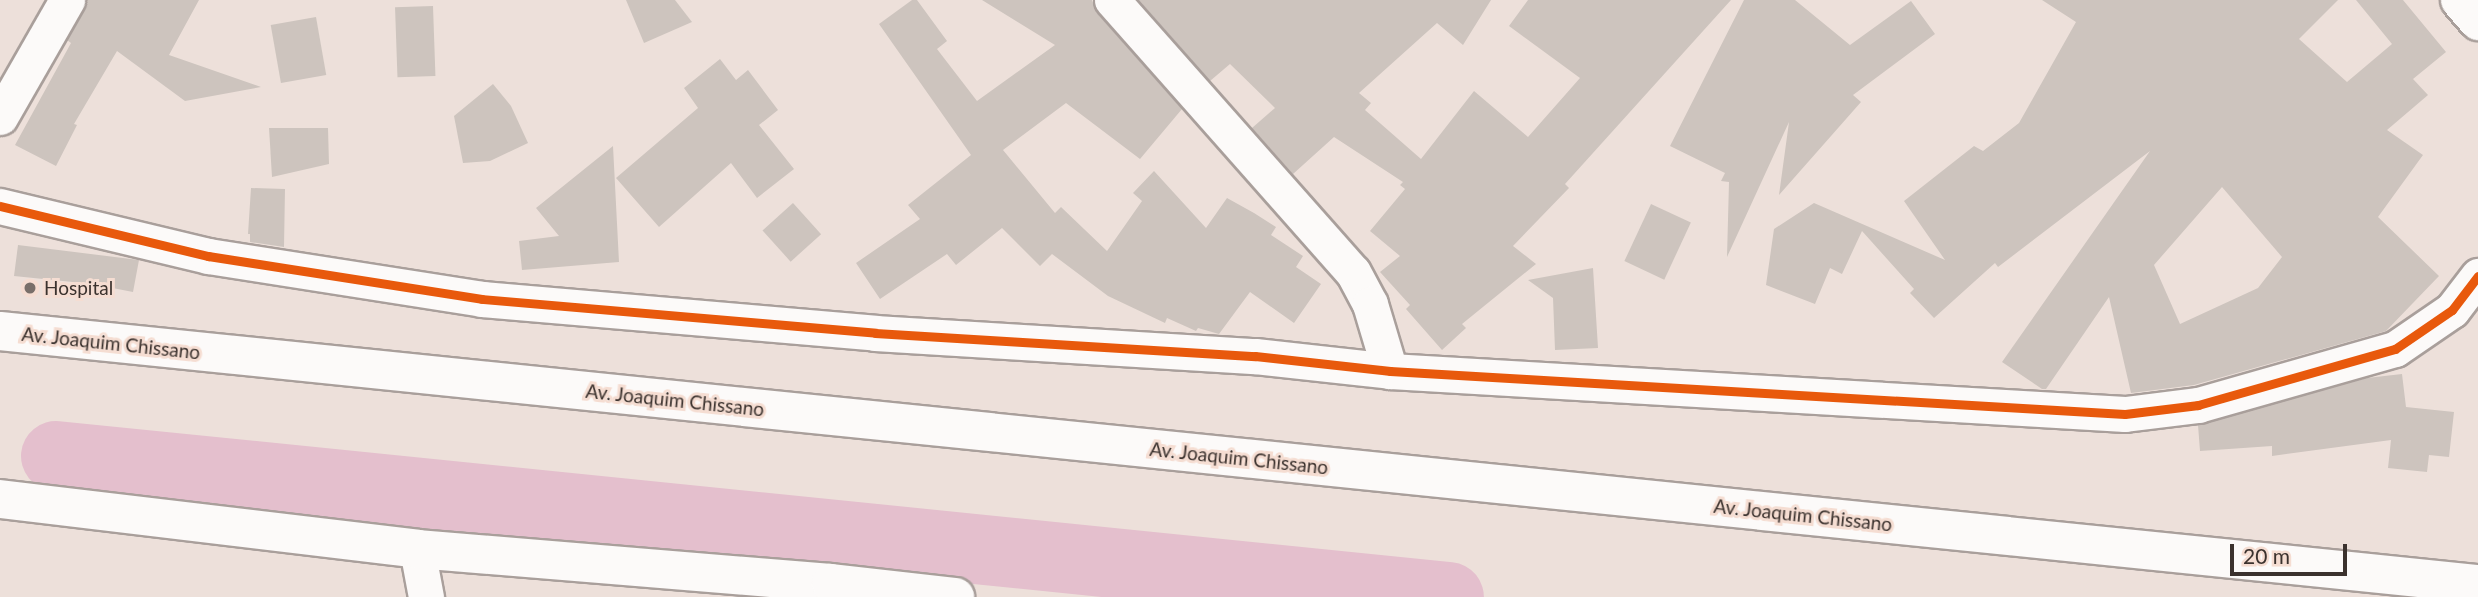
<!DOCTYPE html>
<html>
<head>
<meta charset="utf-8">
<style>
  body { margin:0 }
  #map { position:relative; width:2478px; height:597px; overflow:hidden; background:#ede0da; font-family:Lato,sans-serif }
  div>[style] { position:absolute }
  .river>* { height:70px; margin:-35px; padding:0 35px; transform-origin:35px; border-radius:35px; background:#e4bfcd }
  .building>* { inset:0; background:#cdc4be; transform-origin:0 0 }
  .roads { filter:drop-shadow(2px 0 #a99f9b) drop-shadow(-2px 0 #a99f9b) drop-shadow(0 2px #a99f9b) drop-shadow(0 -2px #a99f9b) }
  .minor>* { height:35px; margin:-17.5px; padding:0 17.5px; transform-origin:17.5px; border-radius:17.5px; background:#fcfaf9 }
  .tertiary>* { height:38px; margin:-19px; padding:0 19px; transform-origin:19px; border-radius:19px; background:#fcfaf9 }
  .primary>* { height:38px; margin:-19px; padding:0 19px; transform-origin:19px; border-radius:19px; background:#fcfaf9 }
  .cycleway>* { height:9px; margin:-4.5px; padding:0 4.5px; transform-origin:4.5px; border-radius:4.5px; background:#e8590c }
  .dots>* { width:19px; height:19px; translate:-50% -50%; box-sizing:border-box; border:4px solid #f5ddd2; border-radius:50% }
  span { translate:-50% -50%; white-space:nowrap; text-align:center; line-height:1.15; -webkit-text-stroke:6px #f5ddd2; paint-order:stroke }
  .poi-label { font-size:19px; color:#3b322e }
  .left { translate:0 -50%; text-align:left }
  .street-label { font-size:19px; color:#3b322e }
  .scale { position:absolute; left:2230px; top:544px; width:117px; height:32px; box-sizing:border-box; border:4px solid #3b322e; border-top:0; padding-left:9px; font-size:21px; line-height:24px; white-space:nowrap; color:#3b322e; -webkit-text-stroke:5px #f5ddd2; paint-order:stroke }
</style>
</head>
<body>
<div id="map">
  <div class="river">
    <i style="left:56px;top:456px;width:1400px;rotate:5.78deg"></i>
  </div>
  <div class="building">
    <i style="clip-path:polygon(87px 0,199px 0,169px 55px,261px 87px,185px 101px,117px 51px,74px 124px,77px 125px,56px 166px,15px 145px,71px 43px,67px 40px)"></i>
    <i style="clip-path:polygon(626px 0,675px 0,692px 22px,644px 43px)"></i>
    <i style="clip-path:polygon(912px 0,917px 0,947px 41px,937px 49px,977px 101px,1055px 45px,982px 0,1092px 0,1097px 13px,1182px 109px,1140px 159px,1066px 103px,1003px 150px,1055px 213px,1061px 207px,1107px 251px,1142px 201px,1133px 193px,1154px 171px,1206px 228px,1227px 198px,1254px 213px,1276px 227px,1271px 235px,1303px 256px,1296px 267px,1321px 284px,1294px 323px,1250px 292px,1219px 334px,1198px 328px,1196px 331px,1167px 318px,1165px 323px,1108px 296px,1052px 254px,1040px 266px,1002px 228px,956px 265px,947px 254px,880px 299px,856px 263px,920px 219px,908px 205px,971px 155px,879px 24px)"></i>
    <i style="clip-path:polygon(1139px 0,1491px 0,1463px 45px,1437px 23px,1359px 93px,1371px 103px,1365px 110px,1421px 159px,1474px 91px,1528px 137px,1580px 78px,1509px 26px,1528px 0,1731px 0,1565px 184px,1569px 188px,1513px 246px,1536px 264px,1462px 324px,1466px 328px,1442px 350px,1406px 309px,1410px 305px,1380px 272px,1400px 256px,1370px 231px,1405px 189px,1400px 185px,1403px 182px,1334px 137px,1293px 174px,1252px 128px,1275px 108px,1230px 64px,1210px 81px)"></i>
    <i style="clip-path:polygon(1744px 0,1795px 0,1850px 45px,1911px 1px,1935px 34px,1853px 95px,1861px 102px,1779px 195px,1789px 122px,1727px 257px,1729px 182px,1721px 181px,1725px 173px,1670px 146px)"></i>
    <i style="clip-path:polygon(evenodd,2042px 0,2338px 0,2299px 39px,2347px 82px,2392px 44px,2356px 0,2403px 0,2446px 52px,2413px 79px,2428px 95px,2387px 130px,2423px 155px,2378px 217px,2439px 276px,2386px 331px,2194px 385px,2131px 393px,2109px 297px,2046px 389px,2042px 389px,2002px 362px,2150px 151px,1998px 267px,1995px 263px,1934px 318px,1910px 293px,1914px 289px,1862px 231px,1842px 274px,1830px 268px,1815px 304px,1766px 285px,1774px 229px,1814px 203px,1945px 260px,1904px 201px,1974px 146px,1983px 151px,2019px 123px,2076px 22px,2042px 0,2222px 187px,2282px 257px,2258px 288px,2180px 324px,2154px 265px,2222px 187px)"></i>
    <i style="left:433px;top:6px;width:70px;height:38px;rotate:88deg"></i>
    <i style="left:316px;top:17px;width:59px;height:46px;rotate:80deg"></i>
    <i style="clip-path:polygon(720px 59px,736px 80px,748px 70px,778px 110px,759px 125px,794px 169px,757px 198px,731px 163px,659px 227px,616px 178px,698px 108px,684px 88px)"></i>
    <i style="clip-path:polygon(493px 84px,511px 106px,528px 143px,490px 161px,463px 163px,454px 116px)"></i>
    <i style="clip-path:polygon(269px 128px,328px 128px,329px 164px,272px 177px)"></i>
    <i style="clip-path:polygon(613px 146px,619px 262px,522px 270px,519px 241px,559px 236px,536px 208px)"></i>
    <i style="clip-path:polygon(251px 188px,285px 189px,284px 247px,250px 242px,250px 234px,248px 234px)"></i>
    <i style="left:793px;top:203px;width:42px;height:41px;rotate:48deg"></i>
    <i style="left:1651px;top:204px;width:44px;height:63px;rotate:25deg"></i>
    <i style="clip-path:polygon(18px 245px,139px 260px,133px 292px,92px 284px,14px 276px)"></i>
    <i style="clip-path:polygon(1593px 268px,1598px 348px,1555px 350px,1553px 298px,1528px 280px)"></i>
    <i style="clip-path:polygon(2402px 374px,2406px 407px,2454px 412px,2449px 457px,2429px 455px,2427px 472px,2388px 468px,2391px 440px,2272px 456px,2272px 446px,2200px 451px,2198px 425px,2367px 378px)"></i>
  </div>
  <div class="roads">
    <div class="minor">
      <i style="left:1112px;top:0;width:363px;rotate:48.5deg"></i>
      <i style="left:1353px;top:272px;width:36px;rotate:62deg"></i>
      <i style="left:1370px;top:304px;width:70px;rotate:73.4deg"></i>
      <i style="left:0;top:117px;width:135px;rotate:-60.2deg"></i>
      <i style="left:0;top:206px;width:214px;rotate:13.5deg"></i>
      <i style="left:208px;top:256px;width:277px;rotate:8.9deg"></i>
      <i style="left:482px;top:299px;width:394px;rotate:4.9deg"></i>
      <i style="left:875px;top:333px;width:381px;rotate:3.5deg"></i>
      <i style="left:1255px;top:356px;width:136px;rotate:6.3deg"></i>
      <i style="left:1390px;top:371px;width:736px;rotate:3.35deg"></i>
      <i style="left:2125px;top:414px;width:74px;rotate:-7deg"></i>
      <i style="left:2198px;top:405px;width:205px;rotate:-15.9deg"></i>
      <i style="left:2395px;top:349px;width:69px;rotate:-34.4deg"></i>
      <i style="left:2452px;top:310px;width:43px;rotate:-52.6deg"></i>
      <i style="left:417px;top:549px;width:49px;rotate:79.4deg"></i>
    </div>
    <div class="tertiary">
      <i style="left:2460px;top:0;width:28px;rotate:49deg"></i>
    </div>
    <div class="primary">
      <i style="left:0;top:331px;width:2491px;rotate:5.83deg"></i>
      <i style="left:0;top:499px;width:420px;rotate:6.8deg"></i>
      <i style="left:417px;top:549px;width:415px;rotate:4.7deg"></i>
      <i style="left:831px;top:583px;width:125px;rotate:6.4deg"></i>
    </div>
  </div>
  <div class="cycleway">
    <i style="left:0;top:206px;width:214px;rotate:13.5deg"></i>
    <i style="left:208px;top:256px;width:277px;rotate:8.9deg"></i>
    <i style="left:482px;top:299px;width:394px;rotate:4.9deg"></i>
    <i style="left:875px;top:333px;width:381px;rotate:3.5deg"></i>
    <i style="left:1255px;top:356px;width:136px;rotate:6.3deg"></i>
    <i style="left:1390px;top:371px;width:736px;rotate:3.35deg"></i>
    <i style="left:2125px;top:414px;width:74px;rotate:-7deg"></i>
    <i style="left:2198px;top:405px;width:205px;rotate:-15.9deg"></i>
    <i style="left:2395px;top:349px;width:69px;rotate:-34.4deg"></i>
    <i style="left:2452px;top:310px;width:43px;rotate:-52.6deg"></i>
  </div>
  <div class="dots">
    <i style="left:30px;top:288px;background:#796f6a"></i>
  </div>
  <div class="poi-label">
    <span class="left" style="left:44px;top:288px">Hospital</span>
  </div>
  <div class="street-label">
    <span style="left:111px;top:343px;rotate:6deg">Av. Joaquim Chissano</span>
    <span style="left:675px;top:400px;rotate:6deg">Av. Joaquim Chissano</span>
    <span style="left:1239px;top:458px;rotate:6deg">Av. Joaquim Chissano</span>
    <span style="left:1803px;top:515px;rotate:6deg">Av. Joaquim Chissano</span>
  </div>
  <div class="scale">20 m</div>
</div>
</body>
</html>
